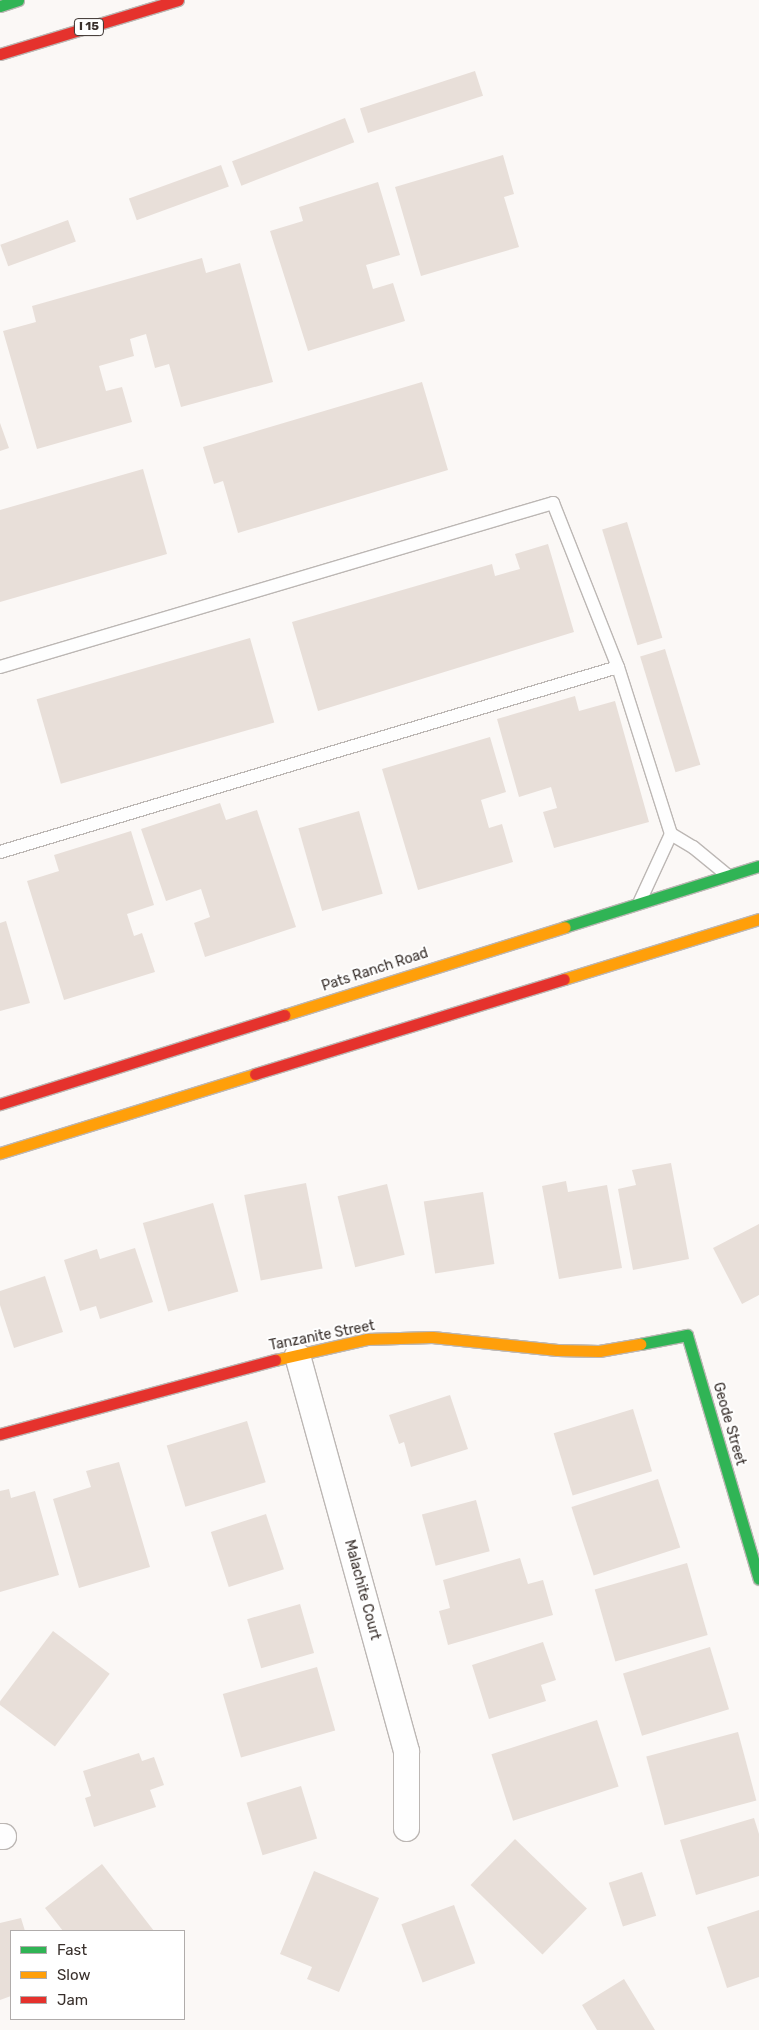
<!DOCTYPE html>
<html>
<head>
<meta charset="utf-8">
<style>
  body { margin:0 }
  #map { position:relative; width:759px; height:2030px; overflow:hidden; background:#fbf8f6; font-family:Rubik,sans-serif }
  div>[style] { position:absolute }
  .building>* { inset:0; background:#e8dfd9; transform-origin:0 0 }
  .roads { filter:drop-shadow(1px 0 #bcb7b4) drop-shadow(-1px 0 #bcb7b4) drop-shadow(0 1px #bcb7b4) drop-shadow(0 -1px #bcb7b4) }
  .lane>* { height:12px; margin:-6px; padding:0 6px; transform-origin:6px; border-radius:6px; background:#fefefe }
  .street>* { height:25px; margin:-12.5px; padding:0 12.5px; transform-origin:12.5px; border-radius:12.5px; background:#fefefe }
  .fast>* { height:11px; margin:-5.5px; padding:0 5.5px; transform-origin:5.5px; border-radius:5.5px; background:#30b455 }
  .slow>* { height:11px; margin:-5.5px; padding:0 5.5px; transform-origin:5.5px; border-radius:5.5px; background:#ff9f0a }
  .jam>* { height:11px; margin:-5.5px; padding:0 5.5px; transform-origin:5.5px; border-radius:5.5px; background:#e5322d }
  span { translate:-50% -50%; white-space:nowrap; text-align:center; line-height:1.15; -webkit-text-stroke:4px #fff; paint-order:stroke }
  .shield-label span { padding:1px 4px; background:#fff; border:1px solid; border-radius:4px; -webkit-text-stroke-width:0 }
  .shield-label { font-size:12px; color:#39302c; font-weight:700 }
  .street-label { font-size:14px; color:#39302c }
  .legend { position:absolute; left:10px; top:1930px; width:175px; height:90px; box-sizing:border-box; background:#fff; border:1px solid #b0acab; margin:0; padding:6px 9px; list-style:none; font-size:15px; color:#39302c }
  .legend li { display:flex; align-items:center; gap:10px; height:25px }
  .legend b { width:25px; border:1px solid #b0acab }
</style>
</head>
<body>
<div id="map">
  <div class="building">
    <i style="left:475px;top:71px;width:26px;height:121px;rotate:72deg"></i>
    <i style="left:345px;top:118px;width:26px;height:121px;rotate:69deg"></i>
    <i style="clip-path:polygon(503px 155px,514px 194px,504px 197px,519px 247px,421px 276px,395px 187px)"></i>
    <i style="left:221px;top:165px;width:23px;height:98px;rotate:70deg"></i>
    <i style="clip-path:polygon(378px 182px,400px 255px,366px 265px,373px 289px,393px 283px,405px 321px,308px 351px,270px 231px,303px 221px,299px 207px)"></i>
    <i style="left:68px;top:220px;width:23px;height:72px;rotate:70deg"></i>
    <i style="clip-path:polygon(202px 258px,206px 273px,240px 263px,273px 382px,181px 407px,169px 364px,155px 368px,146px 334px,130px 339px,134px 356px,99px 366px,106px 391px,122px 387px,132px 422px,37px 449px,3px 331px,36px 322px,32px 306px)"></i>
    <i style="clip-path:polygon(422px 382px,448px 470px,238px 533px,223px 481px,214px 484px,203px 447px)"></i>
    <i style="clip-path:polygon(0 423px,9px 448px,0 451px)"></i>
    <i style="clip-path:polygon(143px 469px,167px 554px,0 602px,0 510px)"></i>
    <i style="left:627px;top:522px;width:121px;height:26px;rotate:73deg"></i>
    <i style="clip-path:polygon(548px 544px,574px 632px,318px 711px,292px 622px,492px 564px,495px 576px,520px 569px,515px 554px)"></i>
    <i style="left:250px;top:638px;width:88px;height:222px;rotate:74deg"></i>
    <i style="left:665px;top:649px;width:121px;height:26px;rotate:73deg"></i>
    <i style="clip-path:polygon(575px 696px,579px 711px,615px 701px,649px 822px,554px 848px,543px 812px,557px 808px,551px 787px,519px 797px,497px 719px)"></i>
    <i style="clip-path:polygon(490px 737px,506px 792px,481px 800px,489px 828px,502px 824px,513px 862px,418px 890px,382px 769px)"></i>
    <i style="clip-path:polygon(220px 803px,226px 820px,257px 810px,296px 927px,205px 957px,194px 923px,210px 917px,201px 889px,166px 901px,141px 829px)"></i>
    <i style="left:359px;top:811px;width:86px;height:63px;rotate:74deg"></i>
    <i style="clip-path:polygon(131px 831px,154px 905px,127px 914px,134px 936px,142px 933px,155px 972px,64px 1000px,27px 881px,59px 871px,54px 855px)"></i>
    <i style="clip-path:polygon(6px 921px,30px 1003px,0 1011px,0 923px)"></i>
    <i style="clip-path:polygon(671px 1163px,689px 1259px,633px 1270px,618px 1189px,636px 1185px,632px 1170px)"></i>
    <i style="clip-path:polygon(566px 1181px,568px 1192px,607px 1185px,622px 1268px,559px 1279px,542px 1186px)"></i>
    <i style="left:306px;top:1183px;width:87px;height:63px;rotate:79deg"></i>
    <i style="left:387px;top:1184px;width:73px;height:51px;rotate:76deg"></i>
    <i style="left:483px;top:1192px;width:73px;height:60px;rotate:81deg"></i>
    <i style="left:213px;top:1203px;width:92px;height:73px;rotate:74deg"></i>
    <i style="clip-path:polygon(759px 1224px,759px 1295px,742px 1304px,713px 1248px)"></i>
    <i style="clip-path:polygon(135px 1248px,153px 1302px,100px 1319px,96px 1306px,80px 1311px,64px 1260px,97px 1249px,100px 1259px)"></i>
    <i style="clip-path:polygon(45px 1276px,63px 1332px,14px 1348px,0 1305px,0 1291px)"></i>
    <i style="clip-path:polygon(450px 1395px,468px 1449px,411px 1467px,404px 1442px,399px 1444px,389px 1415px)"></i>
    <i style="left:633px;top:1409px;width:65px;height:83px;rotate:73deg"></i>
    <i style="left:247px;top:1421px;width:64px;height:84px;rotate:73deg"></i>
    <i style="clip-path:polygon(119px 1462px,150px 1567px,79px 1588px,53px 1499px,91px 1487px,86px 1471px)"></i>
    <i style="left:658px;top:1479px;width:72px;height:91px;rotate:72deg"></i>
    <i style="clip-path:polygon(9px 1489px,11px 1498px,35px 1491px,59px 1575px,0 1592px,0 1491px)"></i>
    <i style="left:476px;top:1500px;width:53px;height:56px;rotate:75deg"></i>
    <i style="left:266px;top:1514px;width:58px;height:58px;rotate:72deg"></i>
    <i style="clip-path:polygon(520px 1558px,528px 1584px,543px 1580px,553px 1615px,448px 1645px,439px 1611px,450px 1608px,443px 1580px)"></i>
    <i style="left:687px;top:1563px;width:75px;height:96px;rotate:74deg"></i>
    <i style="left:300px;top:1604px;width:51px;height:55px;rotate:74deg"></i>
    <i style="left:53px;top:1631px;width:71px;height:91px;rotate:37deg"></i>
    <i style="clip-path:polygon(543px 1642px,556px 1680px,541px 1685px,546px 1701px,489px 1719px,472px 1665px)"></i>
    <i style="left:710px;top:1647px;width:65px;height:91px;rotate:73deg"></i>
    <i style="left:317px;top:1667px;width:66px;height:98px;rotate:74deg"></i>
    <i style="left:597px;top:1720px;width:70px;height:111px;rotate:72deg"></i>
    <i style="left:738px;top:1732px;width:71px;height:95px;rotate:75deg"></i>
    <i style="clip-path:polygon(139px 1753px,142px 1761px,154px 1757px,164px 1785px,150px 1790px,156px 1807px,94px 1827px,85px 1798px,91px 1796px,83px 1771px)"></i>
    <i style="left:301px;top:1786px;width:55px;height:57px;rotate:73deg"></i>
    <i style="clip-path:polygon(754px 1818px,759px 1834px,759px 1876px,696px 1895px,680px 1840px)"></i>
    <i style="left:515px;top:1839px;width:100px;height:64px;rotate:44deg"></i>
    <i style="clip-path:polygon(102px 1864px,154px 1931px,63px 1931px,45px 1908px)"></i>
    <i style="clip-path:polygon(314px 1871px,379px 1898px,339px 1992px,307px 1979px,312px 1967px,280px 1954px)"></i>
    <i style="left:642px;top:1872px;width:46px;height:35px;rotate:72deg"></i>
    <i style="left:454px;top:1905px;width:62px;height:56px;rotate:70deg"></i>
    <i style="clip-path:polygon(759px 1910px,759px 1977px,727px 1988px,707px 1927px)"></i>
    <i style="clip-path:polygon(21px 1918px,25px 1931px,11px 1931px,11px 1996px,0 2000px,0 1923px)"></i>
    <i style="clip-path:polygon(624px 1979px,655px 2030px,597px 2030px,582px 2005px)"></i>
  </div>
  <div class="roads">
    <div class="lane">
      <i style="left:0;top:667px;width:577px;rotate:-16.52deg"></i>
      <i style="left:553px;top:503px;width:176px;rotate:68.4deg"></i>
      <i style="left:618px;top:667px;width:175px;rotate:72.4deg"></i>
      <i style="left:671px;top:834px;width:74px;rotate:114.8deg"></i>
      <i style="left:671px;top:834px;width:26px;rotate:31deg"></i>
      <i style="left:693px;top:847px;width:44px;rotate:39.5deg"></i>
      <i style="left:0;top:852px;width:645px;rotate:-16.67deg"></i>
    </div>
    <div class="street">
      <i style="left:297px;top:1355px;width:411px;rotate:74.6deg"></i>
      <i style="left:406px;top:1751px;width:77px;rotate:90deg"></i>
      <i style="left:0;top:1836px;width:3px"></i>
    </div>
    <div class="fast">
      <i style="left:0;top:6px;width:19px;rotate:-18deg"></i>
      <i style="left:564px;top:927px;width:204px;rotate:-17.4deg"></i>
      <i style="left:640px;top:1344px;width:48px;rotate:-10.8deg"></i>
      <i style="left:687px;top:1335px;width:254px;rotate:73.6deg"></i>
    </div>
    <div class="slow">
      <i style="left:564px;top:979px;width:204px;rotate:-17.1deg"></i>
      <i style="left:284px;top:1015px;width:294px;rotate:-17.4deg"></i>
      <i style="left:0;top:1153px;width:267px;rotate:-17.2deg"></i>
      <i style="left:275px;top:1360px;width:94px;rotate:-12.9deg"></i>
      <i style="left:367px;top:1339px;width:65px;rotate:-1.8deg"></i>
      <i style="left:432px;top:1337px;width:126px;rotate:5.9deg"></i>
      <i style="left:557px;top:1350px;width:42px;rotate:1.4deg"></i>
      <i style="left:599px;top:1351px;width:42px;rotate:-9.7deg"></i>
    </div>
    <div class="jam">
      <i style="left:0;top:54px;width:186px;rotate:-16.9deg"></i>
      <i style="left:255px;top:1074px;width:323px;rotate:-17.1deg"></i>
      <i style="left:0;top:1104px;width:298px;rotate:-17.4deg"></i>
      <i style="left:0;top:1434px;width:285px;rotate:-15.1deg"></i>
    </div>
  </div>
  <div class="shield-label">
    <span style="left:89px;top:27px">I 15</span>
  </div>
  <div class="street-label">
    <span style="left:375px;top:970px;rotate:-18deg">Pats Ranch Road</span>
    <span style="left:322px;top:1336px;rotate:-11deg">Tanzanite Street</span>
    <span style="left:729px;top:1424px;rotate:74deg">Geode Street</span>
    <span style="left:362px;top:1590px;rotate:75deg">Malachite Court</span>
  </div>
  <ul class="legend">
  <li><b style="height:6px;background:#30b455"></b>Fast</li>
  <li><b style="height:6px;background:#ff9f0a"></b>Slow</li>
  <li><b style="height:6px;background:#e5322d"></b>Jam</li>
  </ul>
</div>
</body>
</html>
